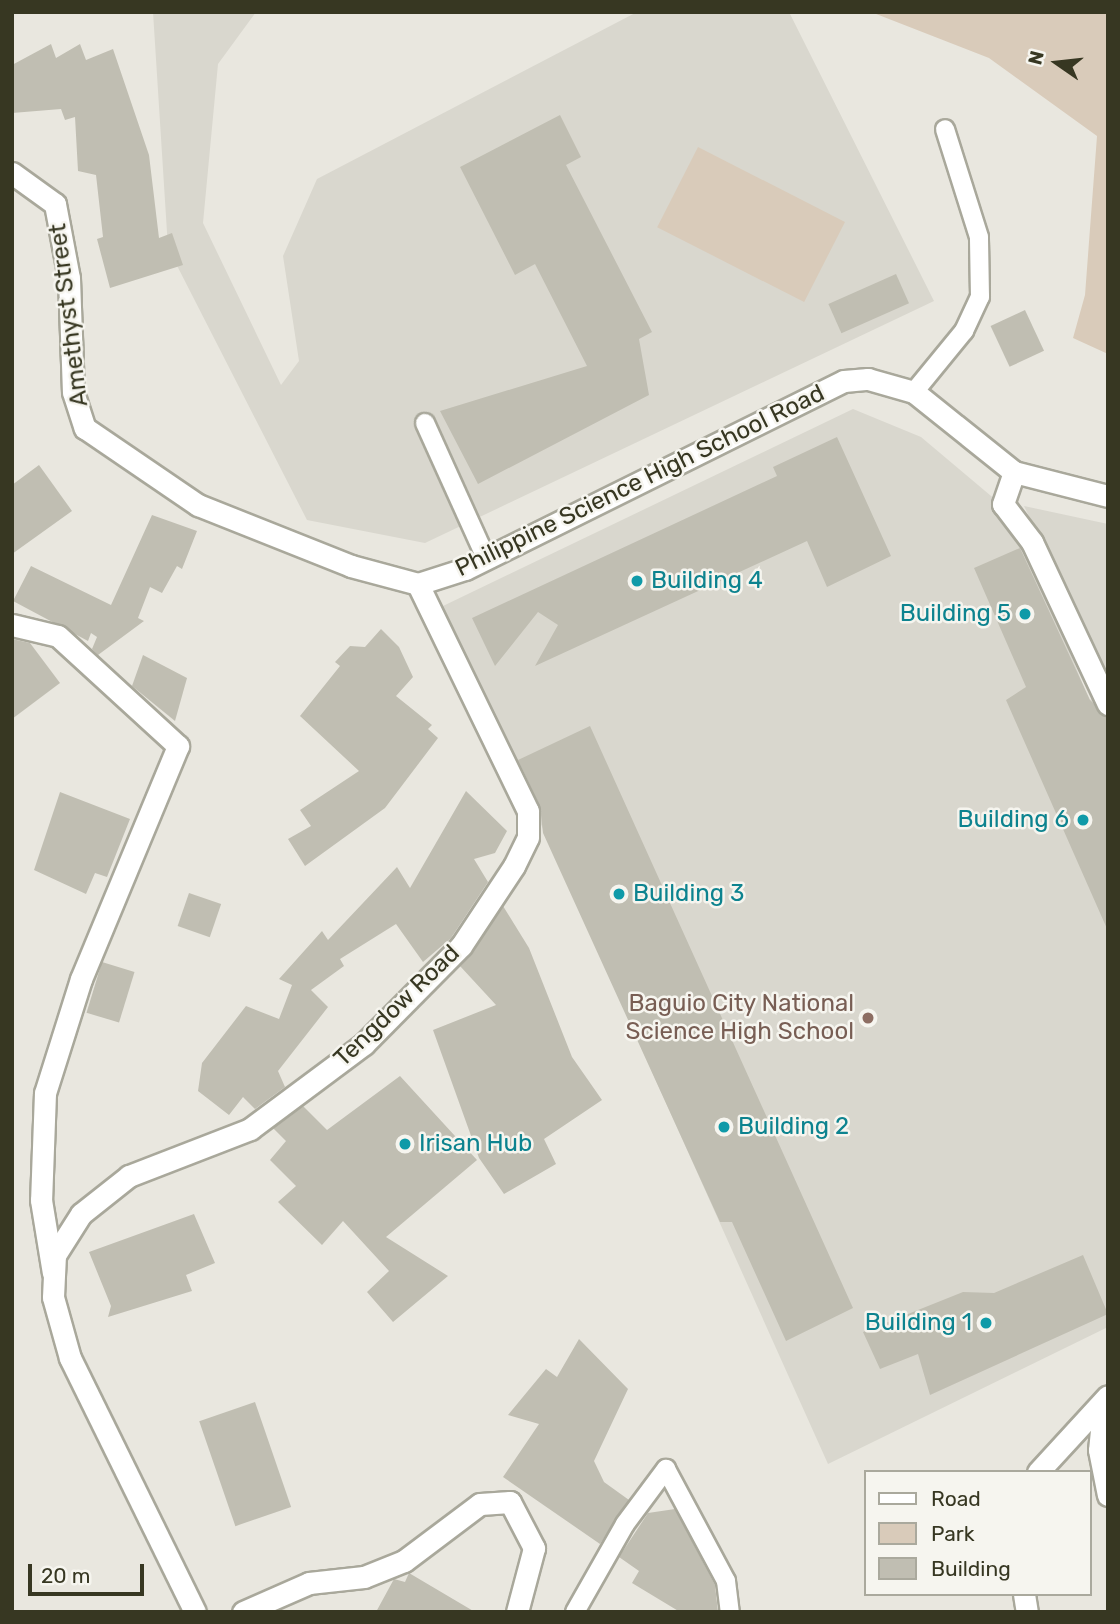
<!DOCTYPE html>
<html>
<head>
<meta charset="utf-8">
<style>
  body { margin:0 }
  #map { position:relative; width:1120px; height:1624px; overflow:hidden; background:#e9e7df; font-family:Rubik,sans-serif }
  div>[style] { position:absolute }
  .built>* { inset:0; background:#d9d7ce }
  .green>* { inset:0; background:#d9cbba; transform-origin:0 0 }
  .building>* { inset:0; background:#c0beb2; transform-origin:0 0 }
  .roads { filter:drop-shadow(2px 0 #a9a89b) drop-shadow(-2px 0 #a9a89b) drop-shadow(0 2px #a9a89b) drop-shadow(0 -2px #a9a89b) }
  .lane>* { height:18px; margin:-9px; padding:0 9px; transform-origin:9px; border-radius:9px; background:#fff }
  .street>* { height:21px; margin:-10.5px; padding:0 10.5px; transform-origin:10.5px; border-radius:10.5px; background:#fff }
  .secondary>* { height:21px; margin:-10.5px; padding:0 10.5px; transform-origin:10.5px; border-radius:10.5px; background:#fff }
  .dots>* { width:19px; height:19px; translate:-50% -50%; box-sizing:border-box; border:4px solid #f6f5ef; border-radius:50% }
  span { translate:-50% -50%; white-space:nowrap; text-align:center; line-height:1.15; -webkit-text-stroke:5px #f6f5ef; paint-order:stroke }
  .street-label { font-size:24px; color:#373722 }
  .culture-label { font-size:24px; color:#0d838f }
  .left { translate:0 -50%; text-align:left }
  .right { translate:-100% -50%; text-align:right }
  .education-label { font-size:24px; color:#785e54 }
  .frame { position:absolute; inset:0; border:14px solid #373722; pointer-events:none }
  .legend { position:absolute; left:864px; top:1470px; width:228px; height:126px; box-sizing:border-box; background:#f6f5ef; border:2px solid #aaa99d; margin:0; padding:9px 12px; list-style:none; font-size:21px; color:#373722 }
  .legend li { display:flex; align-items:center; gap:14px; height:35px }
  .legend b { width:35px; border:2px solid #aaa99d }
  .north { position:absolute; left:1022px; top:28px; width:70px; height:70px; -webkit-text-stroke:5px #f6f5ef; paint-order:stroke; rotate:284deg; font-size:19px; font-weight:700; line-height:28px; text-align:center; color:#373722 }
  .north::after { content:''; display:block; margin:auto; width:24px; height:32px; background:#373722; clip-path:polygon(50% 0,100% 100%,50% 72%,0 100%) }
  .scale { position:absolute; left:28px; top:1564px; width:116px; height:32px; box-sizing:border-box; border:4px solid #373722; border-top:0; padding-left:9px; font-size:21px; line-height:24px; white-space:nowrap; color:#373722; -webkit-text-stroke:5px #f6f5ef; paint-order:stroke }
</style>
</head>
<body>
<div id="map">
  <div class="built">
    <i style="clip-path:polygon(153px 12px,256px 12px,218px 64px,203px 223px,281px 385px,299px 361px,283px 256px,317px 179px,637px 12px,789px 12px,934px 301px,425px 543px,307px 520px,168px 248px)"></i>
    <i style="clip-path:polygon(853px 409px,921px 437px,997px 501px,1027px 545px,1089px 700px,1103px 696px,1108px 708px,1108px 1327px,828px 1464px,443px 606px)"></i>
    <i style="clip-path:polygon(1024px 506px,1108px 524px,1108px 680px)"></i>
  </div>
  <div class="green">
    <i style="clip-path:polygon(871px 12px,1108px 12px,1108px 354px,1073px 338px,1085px 295px,1097px 136px,989px 58px)"></i>
    <i style="left:698px;top:147px;width:165px;height:90px;rotate:27deg"></i>
  </div>
  <div class="building">
    <i style="clip-path:polygon(51px 44px,56px 58px,80px 44px,86px 60px,113px 49px,149px 155px,159px 238px,172px 233px,183px 265px,110px 288px,97px 239px,103px 237px,96px 175px,78px 171px,75px 117px,65px 120px,61px 109px,12px 113px,12px 65px)"></i>
    <i style="clip-path:polygon(560px 115px,581px 157px,566px 165px,652px 332px,639px 339px,649px 395px,478px 484px,440px 411px,587px 366px,535px 264px,515px 275px,460px 167px)"></i>
    <i style="left:896px;top:274px;width:32px;height:74px;rotate:66deg"></i>
    <i style="left:1025px;top:310px;width:45px;height:38px;rotate:65deg"></i>
    <i style="clip-path:polygon(837px 437px,891px 556px,827px 587px,807px 541px,535px 666px,558px 625px,538px 612px,495px 666px,472px 618px,777px 476px,773px 467px)"></i>
    <i style="clip-path:polygon(39px 465px,72px 511px,12px 554px,12px 485px)"></i>
    <i style="clip-path:polygon(152px 515px,197px 531px,182px 569px,177px 566px,162px 593px,150px 587px,138px 618px,144px 621px,98px 655px,92px 649px,97px 637px,91px 633px,88px 641px,13px 601px,31px 566px,111px 605px)"></i>
    <i style="clip-path:polygon(1020px 548px,1090px 700px,1108px 717px,1108px 931px,1006px 700px,1026px 687px,974px 568px)"></i>
    <i style="clip-path:polygon(381px 629px,399px 647px,413px 677px,396px 696px,432px 725px,428px 729px,438px 738px,385px 808px,305px 866px,288px 839px,311px 826px,300px 810px,359px 771px,300px 716px,340px 666px,335px 662px,350px 646px,365px 647px)"></i>
    <i style="clip-path:polygon(12px 639px,30px 643px,60px 683px,12px 719px)"></i>
    <i style="clip-path:polygon(143px 655px,187px 678px,175px 721px,132px 686px)"></i>
    <i style="clip-path:polygon(590px 726px,853px 1308px,786px 1341px,732px 1222px,720px 1222px,543px 833px,540px 806px,518px 760px)"></i>
    <i style="clip-path:polygon(466px 791px,507px 831px,495px 853px,474px 859px,488px 882px,451px 938px,423px 962px,396px 924px,340px 959px,344px 966px,311px 990px,328px 1007px,278px 1071px,285px 1087px,255px 1109px,243px 1097px,229px 1115px,198px 1091px,202px 1063px,246px 1006px,279px 1019px,292px 985px,279px 979px,322px 931px,328px 940px,397px 867px,410px 888px)"></i>
    <i style="clip-path:polygon(60px 792px,130px 819px,107px 877px,95px 873px,86px 894px,34px 870px)"></i>
    <i style="left:189px;top:893px;width:34px;height:35px;rotate:19deg"></i>
    <i style="clip-path:polygon(503px 906px,529px 948px,572px 1057px,602px 1100px,544px 1139px,556px 1164px,504px 1194px,479px 1158px,433px 1030px,496px 1005px,460px 966px)"></i>
    <i style="left:102px;top:962px;width:34px;height:53px;rotate:17deg"></i>
    <i style="clip-path:polygon(400px 1076px,477px 1160px,386px 1237px,448px 1276px,393px 1322px,367px 1292px,389px 1271px,343px 1221px,322px 1245px,278px 1202px,296px 1186px,270px 1160px,286px 1141px,273px 1128px,303px 1106px,327px 1130px)"></i>
    <i style="clip-path:polygon(194px 1214px,215px 1263px,186px 1275px,192px 1291px,108px 1317px,111px 1306px,89px 1252px)"></i>
    <i style="clip-path:polygon(1083px 1255px,1108px 1314px,930px 1395px,918px 1354px,880px 1369px,863px 1332px,963px 1292px,994px 1293px)"></i>
    <i style="clip-path:polygon(579px 1339px,628px 1389px,594px 1461px,604px 1482px,629px 1500px,600px 1544px,503px 1477px,539px 1424px,508px 1415px,546px 1369px,557px 1377px)"></i>
    <i style="left:255px;top:1402px;width:111px;height:59px;rotate:71deg"></i>
    <i style="clip-path:polygon(675px 1509px,715px 1585px,718px 1612px,680px 1612px,632px 1583px,639px 1571px,619px 1557px,648px 1513px)"></i>
    <i style="clip-path:polygon(409px 1573px,475px 1612px,376px 1612px,394px 1579px,405px 1582px)"></i>
  </div>
  <div class="roads">
    <div class="lane">
      <i style="left:914px;top:392px;width:79px;rotate:-50.7deg"></i>
      <i style="left:964px;top:331px;width:38px;rotate:-65deg"></i>
      <i style="left:980px;top:297px;width:60px;rotate:-91deg"></i>
      <i style="left:979px;top:237px;width:113px;rotate:-107.5deg"></i>
      <i style="left:425px;top:423px;width:150px;rotate:65.7deg"></i>
      <i style="left:575px;top:1612px;width:101px;rotate:-60.4deg"></i>
      <i style="left:625px;top:1524px;width:69px;rotate:-53.3deg"></i>
      <i style="left:666px;top:1469px;width:127px;rotate:61.8deg"></i>
      <i style="left:726px;top:1581px;width:31px;rotate:83deg"></i>
    </div>
    <div class="street">
      <i style="left:1014px;top:472px;width:34px;rotate:109deg"></i>
      <i style="left:1003px;top:504px;width:48px;rotate:52.7deg"></i>
      <i style="left:1032px;top:542px;width:179px;rotate:64.9deg"></i>
      <i style="left:12px;top:625px;width:47px;rotate:13.4deg"></i>
      <i style="left:58px;top:636px;width:163px;rotate:42.5deg"></i>
      <i style="left:178px;top:746px;width:252px;rotate:112.6deg"></i>
      <i style="left:81px;top:979px;width:120px;rotate:107.5deg"></i>
      <i style="left:45px;top:1093px;width:107px;rotate:92.1deg"></i>
      <i style="left:41px;top:1200px;width:74px;rotate:80.7deg"></i>
      <i style="left:1104px;top:1401px;width:49px;rotate:95.8deg"></i>
      <i style="left:1099px;top:1450px;width:46px;rotate:78.7deg"></i>
      <i style="left:1038px;top:1472px;width:103px;rotate:-47.4deg"></i>
      <i style="left:1024px;top:1594px;width:18px;rotate:81deg"></i>
      <i style="left:243px;top:1612px;width:72px;rotate:-23.7deg"></i>
      <i style="left:309px;top:1583px;width:55px;rotate:-6.2deg"></i>
      <i style="left:364px;top:1577px;width:43px;rotate:-21.8deg"></i>
      <i style="left:404px;top:1561px;width:95px;rotate:-36.9deg"></i>
      <i style="left:480px;top:1504px;width:30px;rotate:-4deg"></i>
      <i style="left:510px;top:1502px;width:52px;rotate:62.4deg"></i>
      <i style="left:534px;top:1548px;width:66px;rotate:104.9deg"></i>
    </div>
    <div class="secondary">
      <i style="left:12px;top:173px;width:53px;rotate:35.8deg"></i>
      <i style="left:55px;top:204px;width:75px;rotate:79.3deg"></i>
      <i style="left:69px;top:278px;width:114px;rotate:88deg"></i>
      <i style="left:73px;top:392px;width:38px;rotate:72deg"></i>
      <i style="left:85px;top:428px;width:137px;rotate:34.3deg"></i>
      <i style="left:198px;top:505px;width:165px;rotate:21.7deg"></i>
      <i style="left:351px;top:566px;width:69px;rotate:15deg"></i>
      <i style="left:418px;top:584px;width:49px;rotate:-17.7deg"></i>
      <i style="left:465px;top:569px;width:423px;rotate:-26.4deg"></i>
      <i style="left:844px;top:381px;width:24px;rotate:-5deg"></i>
      <i style="left:868px;top:379px;width:48px;rotate:15.8deg"></i>
      <i style="left:914px;top:392px;width:128px;rotate:38.7deg"></i>
      <i style="left:1014px;top:472px;width:97px;rotate:14.3deg"></i>
      <i style="left:195px;top:1612px;width:283px;rotate:-116.2deg"></i>
      <i style="left:70px;top:1358px;width:63px;rotate:-105.6deg"></i>
      <i style="left:53px;top:1297px;width:42px;rotate:-87.3deg"></i>
      <i style="left:55px;top:1255px;width:49px;rotate:-57.6deg"></i>
      <i style="left:81px;top:1214px;width:61px;rotate:-38.4deg"></i>
      <i style="left:129px;top:1176px;width:130px;rotate:-21.2deg"></i>
      <i style="left:250px;top:1129px;width:142px;rotate:-36.7deg"></i>
      <i style="left:364px;top:1044px;width:138px;rotate:-45.3deg"></i>
      <i style="left:461px;top:946px;width:96px;rotate:-56.5deg"></i>
      <i style="left:514px;top:866px;width:32px;rotate:-64deg"></i>
      <i style="left:528px;top:837px;width:26px;rotate:-90deg"></i>
      <i style="left:528px;top:811px;width:252px;rotate:-115.9deg"></i>
    </div>
  </div>
  <div class="dots">
    <i style="left:637px;top:581px;background:#0f9aa8"></i>
    <i style="left:1025px;top:614px;background:#0f9aa8"></i>
    <i style="left:1083px;top:820px;background:#0f9aa8"></i>
    <i style="left:619px;top:894px;background:#0f9aa8"></i>
    <i style="left:868px;top:1018px;background:#8d6e63"></i>
    <i style="left:724px;top:1127px;background:#0f9aa8"></i>
    <i style="left:405px;top:1144px;background:#0f9aa8"></i>
    <i style="left:986px;top:1323px;background:#0f9aa8"></i>
  </div>
  <div class="street-label">
    <span style="left:69px;top:315px;rotate:-97deg">Amethyst Street</span>
    <span style="left:640px;top:481px;rotate:-26deg">Philippine Science High School Road</span>
    <span style="left:397px;top:1006px;rotate:-44deg">Tengdow Road</span>
  </div>
  <div class="culture-label">
    <span class="left" style="left:651px;top:581px">Building 4</span>
    <span class="right" style="left:1011px;top:614px">Building 5</span>
    <span class="right" style="left:1069px;top:820px">Building 6</span>
    <span class="left" style="left:633px;top:894px">Building 3</span>
    <span class="left" style="left:738px;top:1127px">Building 2</span>
    <span class="left" style="left:419px;top:1144px">Irisan Hub</span>
    <span class="right" style="left:972px;top:1323px">Building 1</span>
  </div>
  <div class="education-label">
    <span class="right" style="left:854px;top:1018px">Baguio City National<br>Science High School</span>
  </div>
  <div class="frame"></div>
  <ul class="legend">
  <li><b style="height:9px;background:#fff"></b>Road</li>
  <li><b style="height:19px;background:#d9cbba"></b>Park</li>
  <li><b style="height:19px;background:#c0beb2"></b>Building</li>
  </ul>
  <div class="north">N</div>
  <div class="scale">20 m</div>
</div>
</body>
</html>
